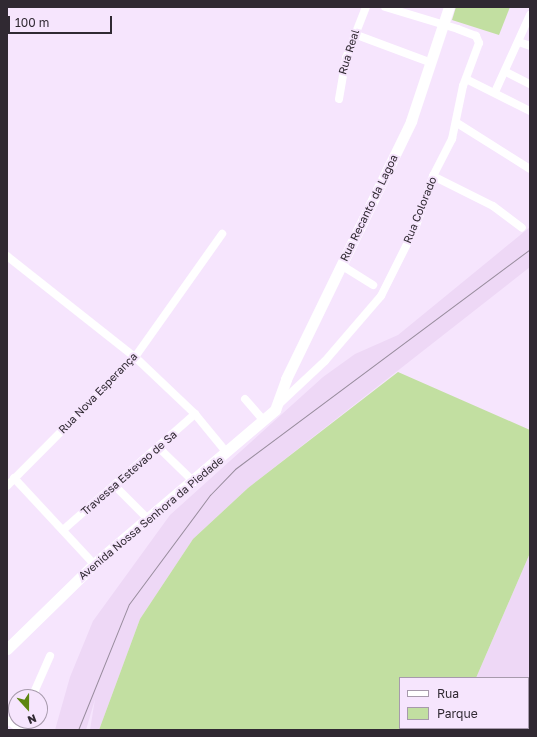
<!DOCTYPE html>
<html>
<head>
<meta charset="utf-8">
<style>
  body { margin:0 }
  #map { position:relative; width:537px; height:737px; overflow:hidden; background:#f6e5fd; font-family:"Golos Text",sans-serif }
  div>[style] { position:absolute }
  .built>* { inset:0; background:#eed8f6 }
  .green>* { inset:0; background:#c2dfa1 }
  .street>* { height:8px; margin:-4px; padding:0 4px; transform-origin:4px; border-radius:4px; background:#fff }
  .secondary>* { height:11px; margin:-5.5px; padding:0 5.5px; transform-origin:5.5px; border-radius:5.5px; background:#fff }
  .tram>* { height:1px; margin:-0.5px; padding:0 0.5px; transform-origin:0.5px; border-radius:0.5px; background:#988c9d }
  span { translate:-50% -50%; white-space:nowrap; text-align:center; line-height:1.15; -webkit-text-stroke:4px #f6e5fd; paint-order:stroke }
  .street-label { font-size:11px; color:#302932 }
  .frame { position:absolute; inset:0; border:8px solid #302932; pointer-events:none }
  .legend { position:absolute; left:399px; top:677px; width:130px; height:52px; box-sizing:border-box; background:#f6e5fd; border:1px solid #a79aac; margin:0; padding:5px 7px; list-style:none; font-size:12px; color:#302932 }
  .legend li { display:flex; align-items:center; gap:8px; height:20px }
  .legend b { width:20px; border:1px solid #a79aac }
  .north { position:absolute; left:8px; top:689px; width:40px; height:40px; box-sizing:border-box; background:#f6e5fd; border:1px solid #a79aac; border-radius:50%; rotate:159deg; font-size:11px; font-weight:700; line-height:16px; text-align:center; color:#302932 }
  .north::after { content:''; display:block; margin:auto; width:14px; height:18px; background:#5d8610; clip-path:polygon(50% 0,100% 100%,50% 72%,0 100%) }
  .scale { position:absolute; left:8px; top:16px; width:104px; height:18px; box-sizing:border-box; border:2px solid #302932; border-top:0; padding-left:5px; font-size:12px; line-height:14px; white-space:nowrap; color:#302932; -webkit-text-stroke:3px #f6e5fd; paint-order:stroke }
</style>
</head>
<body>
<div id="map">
  <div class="built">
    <i style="clip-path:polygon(530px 227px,530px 267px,248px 488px,193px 539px,140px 619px,99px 730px,90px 730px,95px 699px,86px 730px,55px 730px,70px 677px,93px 621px,170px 515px,323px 377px,355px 354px,398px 335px)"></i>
    <i style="clip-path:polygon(530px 553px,530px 730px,453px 730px,528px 728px,528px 678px,476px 678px)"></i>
  </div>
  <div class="green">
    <i style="clip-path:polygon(456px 7px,510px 7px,499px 35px,452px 20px)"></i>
    <i style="clip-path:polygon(398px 372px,530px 430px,530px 553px,476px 678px,400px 678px,400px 728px,453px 730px,99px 730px,140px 619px,193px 539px,248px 488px)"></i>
  </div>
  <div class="street">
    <i style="left:354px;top:34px;width:83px;rotate:20.4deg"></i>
    <i style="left:519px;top:42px;width:12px;rotate:20deg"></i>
    <i style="left:506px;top:72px;width:27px;rotate:27deg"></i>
    <i style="left:466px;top:79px;width:72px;rotate:26.6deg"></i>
    <i style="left:495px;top:92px;width:85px;rotate:-65.6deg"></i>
    <i style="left:339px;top:99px;width:42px;rotate:-80.3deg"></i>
    <i style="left:346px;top:58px;width:55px;rotate:-68.6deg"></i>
    <i style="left:457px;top:123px;width:86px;rotate:32.2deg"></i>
    <i style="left:433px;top:176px;width:67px;rotate:26.6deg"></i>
    <i style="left:493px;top:206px;width:36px;rotate:37deg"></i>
    <i style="left:7px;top:256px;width:163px;rotate:38.3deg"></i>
    <i style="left:135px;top:357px;width:83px;rotate:43.5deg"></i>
    <i style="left:195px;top:414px;width:50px;rotate:50.6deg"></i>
    <i style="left:341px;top:265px;width:38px;rotate:32deg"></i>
    <i style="left:245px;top:399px;width:29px;rotate:49deg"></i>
    <i style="left:278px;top:405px;width:64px;rotate:-43.1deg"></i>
    <i style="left:325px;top:361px;width:86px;rotate:-49.3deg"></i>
    <i style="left:381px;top:296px;width:78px;rotate:-63.4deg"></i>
    <i style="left:416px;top:226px;width:53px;rotate:-71.2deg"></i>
    <i style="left:433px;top:176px;width:42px;rotate:-62.8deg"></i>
    <i style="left:452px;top:139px;width:54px;rotate:-78.3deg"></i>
    <i style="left:463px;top:86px;width:46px;rotate:-69.6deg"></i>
    <i style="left:479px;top:43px;width:8px;rotate:-113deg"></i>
    <i style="left:476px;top:36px;width:19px;rotate:-159deg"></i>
    <i style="left:458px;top:29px;width:76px;rotate:-163.2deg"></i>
    <i style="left:159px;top:448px;width:49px;rotate:44.2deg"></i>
    <i style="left:14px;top:478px;width:117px;rotate:47.1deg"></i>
    <i style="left:114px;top:485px;width:49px;rotate:45deg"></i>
    <i style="left:7px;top:486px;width:182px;rotate:-45.2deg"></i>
    <i style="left:135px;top:357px;width:151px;rotate:-54.7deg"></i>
    <i style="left:63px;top:530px;width:176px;rotate:-41.3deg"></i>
    <i style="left:32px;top:697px;width:45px;rotate:-66.3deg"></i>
    <i style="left:7px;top:720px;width:18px;rotate:34deg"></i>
  </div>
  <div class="secondary">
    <i style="left:7px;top:649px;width:122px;rotate:-44.3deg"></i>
    <i style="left:94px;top:564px;width:238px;rotate:-40.4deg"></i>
    <i style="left:275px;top:410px;width:33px;rotate:-70deg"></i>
    <i style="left:286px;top:379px;width:287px;rotate:-64.1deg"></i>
    <i style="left:411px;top:121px;width:120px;rotate:-71.6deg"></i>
  </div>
  <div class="tram">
    <i style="left:78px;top:730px;width:136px;rotate:-68deg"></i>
    <i style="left:129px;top:604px;width:136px;rotate:-53.4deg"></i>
    <i style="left:210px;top:495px;width:36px;rotate:-46deg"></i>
    <i style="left:235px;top:469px;width:368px;rotate:-36.7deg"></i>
  </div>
  <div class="street-label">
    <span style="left:349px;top:52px;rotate:-73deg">Rua Real</span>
    <span style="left:369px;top:208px;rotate:-64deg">Rua Recanto da Lagoa</span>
    <span style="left:420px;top:210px;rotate:-68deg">Rua Colorado</span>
    <span style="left:98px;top:393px;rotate:-46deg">Rua Nova Esperança</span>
    <span style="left:129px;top:473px;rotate:-41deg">Travessa Estevao de Sa</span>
    <span style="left:151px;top:518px;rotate:-40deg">Avenida Nossa Senhora da Piedade</span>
  </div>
  <div class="frame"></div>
  <ul class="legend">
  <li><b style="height:5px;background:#fff"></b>Rua</li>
  <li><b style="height:11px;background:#c2dfa1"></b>Parque</li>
  </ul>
  <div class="north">N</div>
  <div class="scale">100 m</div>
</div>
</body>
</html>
